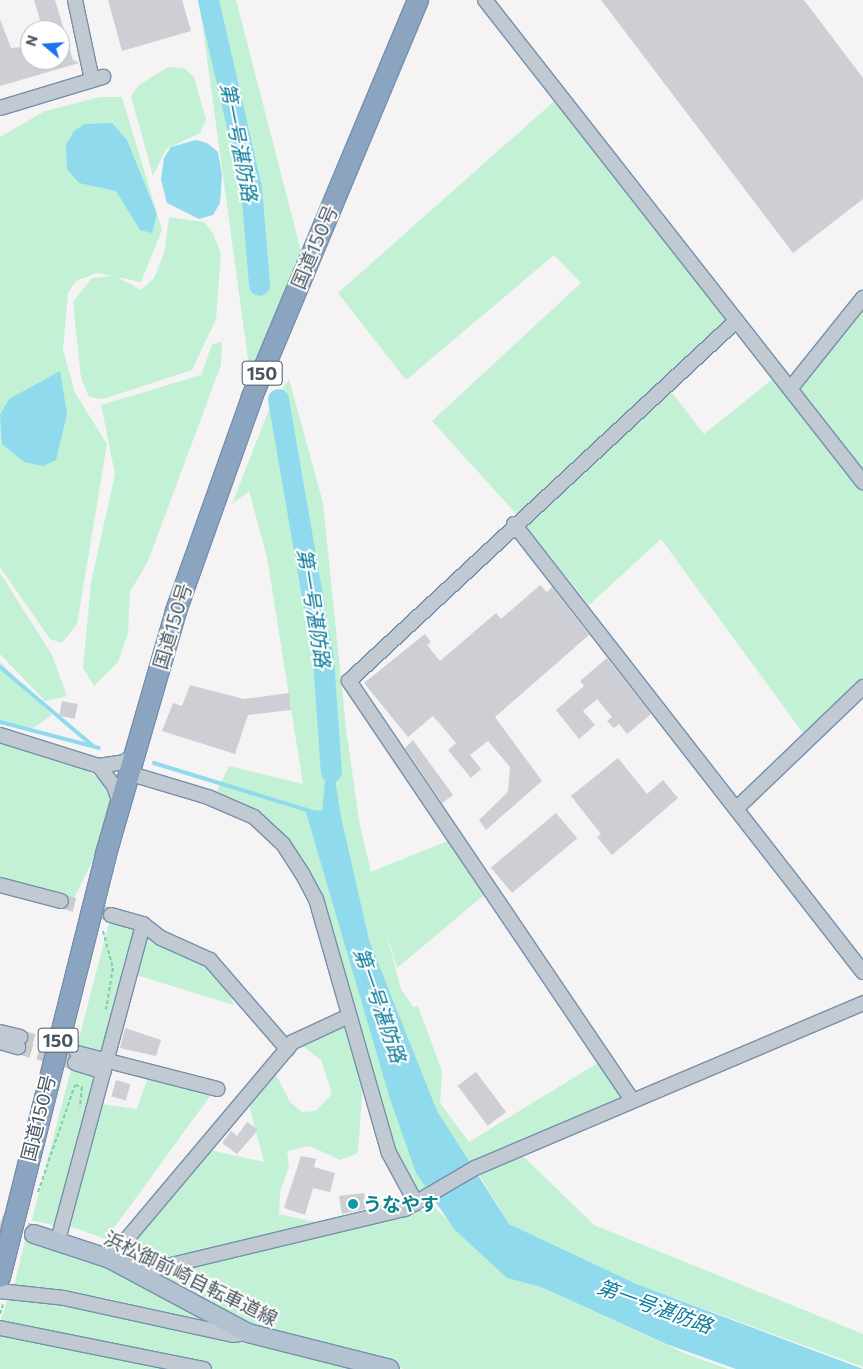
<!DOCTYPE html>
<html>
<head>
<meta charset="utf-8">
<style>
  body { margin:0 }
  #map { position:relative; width:863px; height:1369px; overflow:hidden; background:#f5f3f3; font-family:Commissioner,"Noto Sans JP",sans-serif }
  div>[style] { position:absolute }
  .green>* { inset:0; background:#c3f1d5 }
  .water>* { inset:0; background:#90daee }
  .stream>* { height:4px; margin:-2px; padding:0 2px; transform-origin:2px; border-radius:2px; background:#90daee }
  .river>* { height:21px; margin:-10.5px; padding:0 10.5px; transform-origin:10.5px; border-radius:10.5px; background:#90daee }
  .building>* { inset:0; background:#cdcfd5; transform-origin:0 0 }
  .minor-tunnel>* { height:14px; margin-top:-7px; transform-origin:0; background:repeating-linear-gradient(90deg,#caccce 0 14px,transparent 0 21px) }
  .major-tunnel>* { height:18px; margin-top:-9px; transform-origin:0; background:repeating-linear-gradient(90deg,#caccce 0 18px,transparent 0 27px) }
  .path>* { height:2px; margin-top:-1px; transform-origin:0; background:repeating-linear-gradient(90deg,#7ad0a6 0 4px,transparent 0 6.5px) }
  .roads { filter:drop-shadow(1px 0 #7690ad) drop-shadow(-1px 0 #7690ad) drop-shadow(0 1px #7690ad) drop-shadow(0 -1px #7690ad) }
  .minor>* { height:14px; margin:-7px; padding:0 7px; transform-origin:7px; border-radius:7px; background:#c1cad2 }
  .major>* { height:18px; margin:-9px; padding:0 9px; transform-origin:9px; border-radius:9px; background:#b3c2d1 }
  .highway>* { height:20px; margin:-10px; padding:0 10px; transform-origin:10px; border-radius:10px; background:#8ba5c1 }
  .dots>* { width:14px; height:14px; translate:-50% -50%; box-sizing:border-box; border:2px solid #fff; border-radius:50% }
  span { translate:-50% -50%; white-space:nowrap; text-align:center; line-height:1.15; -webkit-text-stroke:4px #fff; paint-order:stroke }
  .shield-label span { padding:1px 4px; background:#fff; border:1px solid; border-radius:4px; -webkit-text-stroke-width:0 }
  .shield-label { font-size:18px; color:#4a5661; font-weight:700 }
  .street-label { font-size:19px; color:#4a5661 }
  .culture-label { font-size:19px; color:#0d838f; font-weight:700 }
  .left { translate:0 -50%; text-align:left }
  .water-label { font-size:20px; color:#0c7c9b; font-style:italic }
  .north { position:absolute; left:20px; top:20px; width:50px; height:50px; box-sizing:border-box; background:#fff; border:1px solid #b7bbc0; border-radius:50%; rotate:288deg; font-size:14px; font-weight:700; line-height:20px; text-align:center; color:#4a5661 }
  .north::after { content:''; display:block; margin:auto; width:18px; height:22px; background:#1a73e8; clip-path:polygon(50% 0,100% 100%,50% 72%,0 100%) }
</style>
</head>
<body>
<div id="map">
  <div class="green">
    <i style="clip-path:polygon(199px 0,236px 0,301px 251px,250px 374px)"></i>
    <i style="clip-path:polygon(168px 67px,184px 68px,194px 77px,206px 120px,200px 133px,166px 149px,153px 176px,131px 96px,139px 85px)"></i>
    <i style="clip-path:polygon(560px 96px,736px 321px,666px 385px,704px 434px,779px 374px,790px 388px,863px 303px,863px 687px,808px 740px,661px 539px,589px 605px,511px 508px,432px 421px,581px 283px,554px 255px,406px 380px,338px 293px)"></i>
    <i style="clip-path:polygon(100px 97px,122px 97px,162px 230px,141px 282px,117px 277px,141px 290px,154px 278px,164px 254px,169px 217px,204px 222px,213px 233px,221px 254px,216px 319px,192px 370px,103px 399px,89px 397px,81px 378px,73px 302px,92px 278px,113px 276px,97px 273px,76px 281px,68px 293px,63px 349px,75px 393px,107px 444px,77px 624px,62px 643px,50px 639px,0 567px,0 137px,45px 111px)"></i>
    <i style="clip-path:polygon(222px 342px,221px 365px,148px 561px,130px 592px,128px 633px,118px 662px,94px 686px,83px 668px,91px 582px,115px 474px,101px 405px,201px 375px,212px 344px)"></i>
    <i style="clip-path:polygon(289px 379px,323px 503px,346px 728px,359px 821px,371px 872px,455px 838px,490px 890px,397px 968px,384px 925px,401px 989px,413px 1007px,418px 1006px,442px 1071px,440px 1103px,469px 1142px,604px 1059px,632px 1100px,489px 1163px,524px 1157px,594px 1225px,863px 1334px,863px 1367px,639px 1285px,509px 1224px,475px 1168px,431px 1204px,507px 1278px,541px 1287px,684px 1353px,728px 1369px,404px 1369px,268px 1335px,168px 1282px,161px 1271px,385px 1215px,416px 1203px,425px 1204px,418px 1201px,389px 1150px,364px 1065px,358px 1153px,340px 1160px,310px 1146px,287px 1151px,289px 1167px,280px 1192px,279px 1214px,334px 1226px,145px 1271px,113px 1256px,204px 1149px,264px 1162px,247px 1097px,272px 1067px,290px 1102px,302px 1112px,316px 1111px,332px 1094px,321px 1060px,296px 1041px,343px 1019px,360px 1050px,345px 987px,305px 874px,276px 838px,213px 799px,229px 766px,303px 784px,267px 557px,249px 491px,232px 504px,268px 412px)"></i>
    <i style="clip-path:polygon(0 573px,52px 655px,67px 696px,45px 701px,0 654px)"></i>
    <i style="clip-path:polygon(0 662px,52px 715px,30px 730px,0 722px)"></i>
    <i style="clip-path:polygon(0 742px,86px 769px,103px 783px,111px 800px,96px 854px,71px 904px,51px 894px,0 883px)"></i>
    <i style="clip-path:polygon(111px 915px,210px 960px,222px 976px,234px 1005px,130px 973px,56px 1226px,32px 1220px)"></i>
    <i style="clip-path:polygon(148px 1077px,210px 1096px,106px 1239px,69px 1226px,101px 1104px,137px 1109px)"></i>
    <i style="clip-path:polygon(26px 1236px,94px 1260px,222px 1326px,106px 1298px,14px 1286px)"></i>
    <i style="clip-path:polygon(8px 1297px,91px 1310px,364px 1369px,0 1369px,0 1323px)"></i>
  </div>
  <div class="water">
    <i style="clip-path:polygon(112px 123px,127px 140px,157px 214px,152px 233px,140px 230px,116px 191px,79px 183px,67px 169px,66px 145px,74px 131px,85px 124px)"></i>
    <i style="clip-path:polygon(196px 140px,207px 143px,218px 152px,222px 175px,220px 203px,213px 215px,199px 219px,167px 203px,161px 180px,164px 158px,171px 147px)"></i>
    <i style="clip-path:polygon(60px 371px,67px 414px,56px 460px,43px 466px,24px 462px,2px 444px,0 415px,9px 399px)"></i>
    <i style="clip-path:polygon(329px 743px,341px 817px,369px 940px,437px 1111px,509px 1224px,639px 1285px,863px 1369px,736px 1369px,666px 1344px,541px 1287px,507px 1278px,454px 1229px,416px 1173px,390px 1099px,305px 809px,322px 811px)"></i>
  </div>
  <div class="stream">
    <i style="left:0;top:667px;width:122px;rotate:40.3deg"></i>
    <i style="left:0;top:722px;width:102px;rotate:14.7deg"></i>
    <i style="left:154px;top:763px;width:163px;rotate:17.1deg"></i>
  </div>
  <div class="river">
    <i style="left:208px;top:0;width:192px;rotate:77.1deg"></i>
    <i style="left:251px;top:187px;width:98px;rotate:85.3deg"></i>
    <i style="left:278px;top:399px;width:264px;rotate:80.2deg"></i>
    <i style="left:323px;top:659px;width:113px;rotate:86deg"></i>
  </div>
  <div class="building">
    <i style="clip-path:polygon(34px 0,55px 0,73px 60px,79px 63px,0 86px,0 19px,11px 48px,24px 47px,30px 60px,60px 60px,60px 30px,43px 30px)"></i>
    <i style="clip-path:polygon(108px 0,182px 0,191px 31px,122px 51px)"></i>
    <i style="clip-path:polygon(601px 0,804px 0,863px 78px,863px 199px,793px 253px)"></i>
    <i style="clip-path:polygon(540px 585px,547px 592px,552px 587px,589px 635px,495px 717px,542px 781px,486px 830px,479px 820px,508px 792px,510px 767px,488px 741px,470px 755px,481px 769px,471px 778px,448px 750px,456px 743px,433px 716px,408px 737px,364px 683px,425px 634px,431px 642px,427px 645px,440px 661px,496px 613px,501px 619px)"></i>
    <i style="clip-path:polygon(607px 658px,651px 714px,627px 734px,619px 724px,614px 728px,607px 721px,612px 717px,597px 699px,583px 711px,595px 725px,579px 739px,556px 710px,584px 686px,580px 681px)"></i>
    <i style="clip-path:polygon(190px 685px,244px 699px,289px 693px,291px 710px,248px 715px,235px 754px,162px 731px,173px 703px,182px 706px)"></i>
    <i style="left:62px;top:701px;width:16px;height:15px;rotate:11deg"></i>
    <i style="clip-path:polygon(413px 740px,453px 795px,442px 803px,405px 748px)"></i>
    <i style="clip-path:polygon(618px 758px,647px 794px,663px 780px,678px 798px,612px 855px,597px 837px,601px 834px,571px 796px)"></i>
    <i style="left:556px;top:813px;width:33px;height:85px;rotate:50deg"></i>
    <i style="clip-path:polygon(125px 1028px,161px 1040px,156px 1056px,120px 1048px)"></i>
    <i style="left:476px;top:1072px;width:50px;height:23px;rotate:53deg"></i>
    <i style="left:116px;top:1080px;width:15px;height:17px;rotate:16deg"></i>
    <i style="clip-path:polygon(247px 1122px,258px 1130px,237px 1154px,222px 1143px,231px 1131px,237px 1136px)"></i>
    <i style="clip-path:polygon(301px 1156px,316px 1159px,314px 1167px,335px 1173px,330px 1192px,313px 1188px,305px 1215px,284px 1208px)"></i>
    <i style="clip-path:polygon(364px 1193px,366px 1209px,342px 1214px,339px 1196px)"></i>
  </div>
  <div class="minor-tunnel">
    <i style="left:61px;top:901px;width:52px;rotate:15.6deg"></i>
    <i style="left:20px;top:1037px;width:59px;rotate:15.7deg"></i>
    <i style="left:18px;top:1047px;width:59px;rotate:15.7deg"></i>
  </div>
  <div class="major-tunnel">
    <i style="left:0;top:1224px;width:35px;rotate:16deg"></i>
  </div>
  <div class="path">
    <i style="left:103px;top:931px;width:38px;rotate:75deg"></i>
    <i style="left:113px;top:968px;width:42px;rotate:99.7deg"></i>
    <i style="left:38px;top:1192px;width:113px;rotate:-70.9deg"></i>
    <i style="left:75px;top:1085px;width:7px;rotate:16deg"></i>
    <i style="left:82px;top:1087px;width:20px;rotate:96deg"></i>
    <i style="left:0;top:1314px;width:10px;rotate:-73deg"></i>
  </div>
  <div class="roads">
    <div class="minor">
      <i style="left:75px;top:0;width:82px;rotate:78deg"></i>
      <i style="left:485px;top:0;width:613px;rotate:51.9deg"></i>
      <i style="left:0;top:108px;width:108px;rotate:-16.8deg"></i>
      <i style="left:790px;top:389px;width:117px;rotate:-51.3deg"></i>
      <i style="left:514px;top:524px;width:568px;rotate:52.08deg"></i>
      <i style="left:0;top:735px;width:104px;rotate:17.4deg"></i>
      <i style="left:99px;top:766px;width:25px;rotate:-9deg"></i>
      <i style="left:124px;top:762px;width:11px;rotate:-34deg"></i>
      <i style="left:99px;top:766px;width:25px;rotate:53deg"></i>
      <i style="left:114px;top:786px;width:18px;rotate:71deg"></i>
      <i style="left:128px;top:773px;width:84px;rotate:16.7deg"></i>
      <i style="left:208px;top:797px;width:50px;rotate:23.5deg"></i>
      <i style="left:254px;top:817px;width:40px;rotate:43deg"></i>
      <i style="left:283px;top:844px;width:35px;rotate:57deg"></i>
      <i style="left:302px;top:873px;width:30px;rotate:62deg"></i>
      <i style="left:316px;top:899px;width:264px;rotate:74deg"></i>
      <i style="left:389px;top:1153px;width:57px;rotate:61.6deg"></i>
      <i style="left:737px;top:808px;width:175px;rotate:-43.8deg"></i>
      <i style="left:0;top:885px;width:63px;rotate:14.7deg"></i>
      <i style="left:111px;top:915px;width:33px;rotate:16deg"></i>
      <i style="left:143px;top:924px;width:23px;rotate:38deg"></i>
      <i style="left:161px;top:938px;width:54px;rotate:24.2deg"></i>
      <i style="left:210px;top:960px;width:118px;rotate:49.1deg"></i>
      <i style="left:0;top:1032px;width:21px;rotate:14deg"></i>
      <i style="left:0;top:1042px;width:19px;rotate:16deg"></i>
      <i style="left:77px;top:1053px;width:145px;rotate:14.4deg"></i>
      <i style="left:75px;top:1063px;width:30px;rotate:17deg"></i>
      <i style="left:632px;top:1100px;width:506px;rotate:-124.04deg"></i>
      <i style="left:349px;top:681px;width:529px;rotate:-42.93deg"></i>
      <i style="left:58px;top:1240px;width:327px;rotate:-74.9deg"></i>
      <i style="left:110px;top:1259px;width:284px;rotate:-49.9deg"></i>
      <i style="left:293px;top:1042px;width:62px;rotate:-24.9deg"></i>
      <i style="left:138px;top:1273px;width:275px;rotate:-13.5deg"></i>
      <i style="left:405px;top:1209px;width:81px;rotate:-30.4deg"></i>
      <i style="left:475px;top:1168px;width:422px;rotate:-23deg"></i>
      <i style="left:0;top:1291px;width:64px;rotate:6.2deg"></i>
      <i style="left:64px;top:1298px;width:173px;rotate:12.3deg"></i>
      <i style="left:233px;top:1335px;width:15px;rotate:-8deg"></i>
      <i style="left:0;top:1328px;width:208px;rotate:11.4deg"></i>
    </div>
    <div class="major">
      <i style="left:34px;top:1234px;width:80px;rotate:18.2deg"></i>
      <i style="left:110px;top:1259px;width:157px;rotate:28.2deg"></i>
      <i style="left:248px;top:1333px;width:146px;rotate:14.2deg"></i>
    </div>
    <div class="highway">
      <i style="left:0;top:1277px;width:436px;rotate:-75.9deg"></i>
      <i style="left:106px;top:854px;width:253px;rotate:-73.9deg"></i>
      <i style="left:176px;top:611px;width:227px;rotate:-70.4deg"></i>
      <i style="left:252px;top:397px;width:430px;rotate:-67.3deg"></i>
    </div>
  </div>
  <div class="dots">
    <i style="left:353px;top:1204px;background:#0f9aa8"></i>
  </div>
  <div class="shield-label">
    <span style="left:262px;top:373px">150</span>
    <span style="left:58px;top:1040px">150</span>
  </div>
  <div class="street-label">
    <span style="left:314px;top:247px;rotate:-67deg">国道150号</span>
    <span style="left:172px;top:626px;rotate:-73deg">国道150号</span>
    <span style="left:38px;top:1118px;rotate:-76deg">国道150号</span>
    <span style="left:191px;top:1278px;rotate:26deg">浜松御前崎自転車道線</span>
  </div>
  <div class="culture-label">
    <span class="left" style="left:363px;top:1204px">うなやす</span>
  </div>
  <div class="water-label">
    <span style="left:239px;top:142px;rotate:79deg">第一号湛防路</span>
    <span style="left:314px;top:608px;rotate:81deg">第一号湛防路</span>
    <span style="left:380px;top:1005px;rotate:71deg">第一号湛防路</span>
    <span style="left:655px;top:1306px;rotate:20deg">第一号湛防路</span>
  </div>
  <div class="north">N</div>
</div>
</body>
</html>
